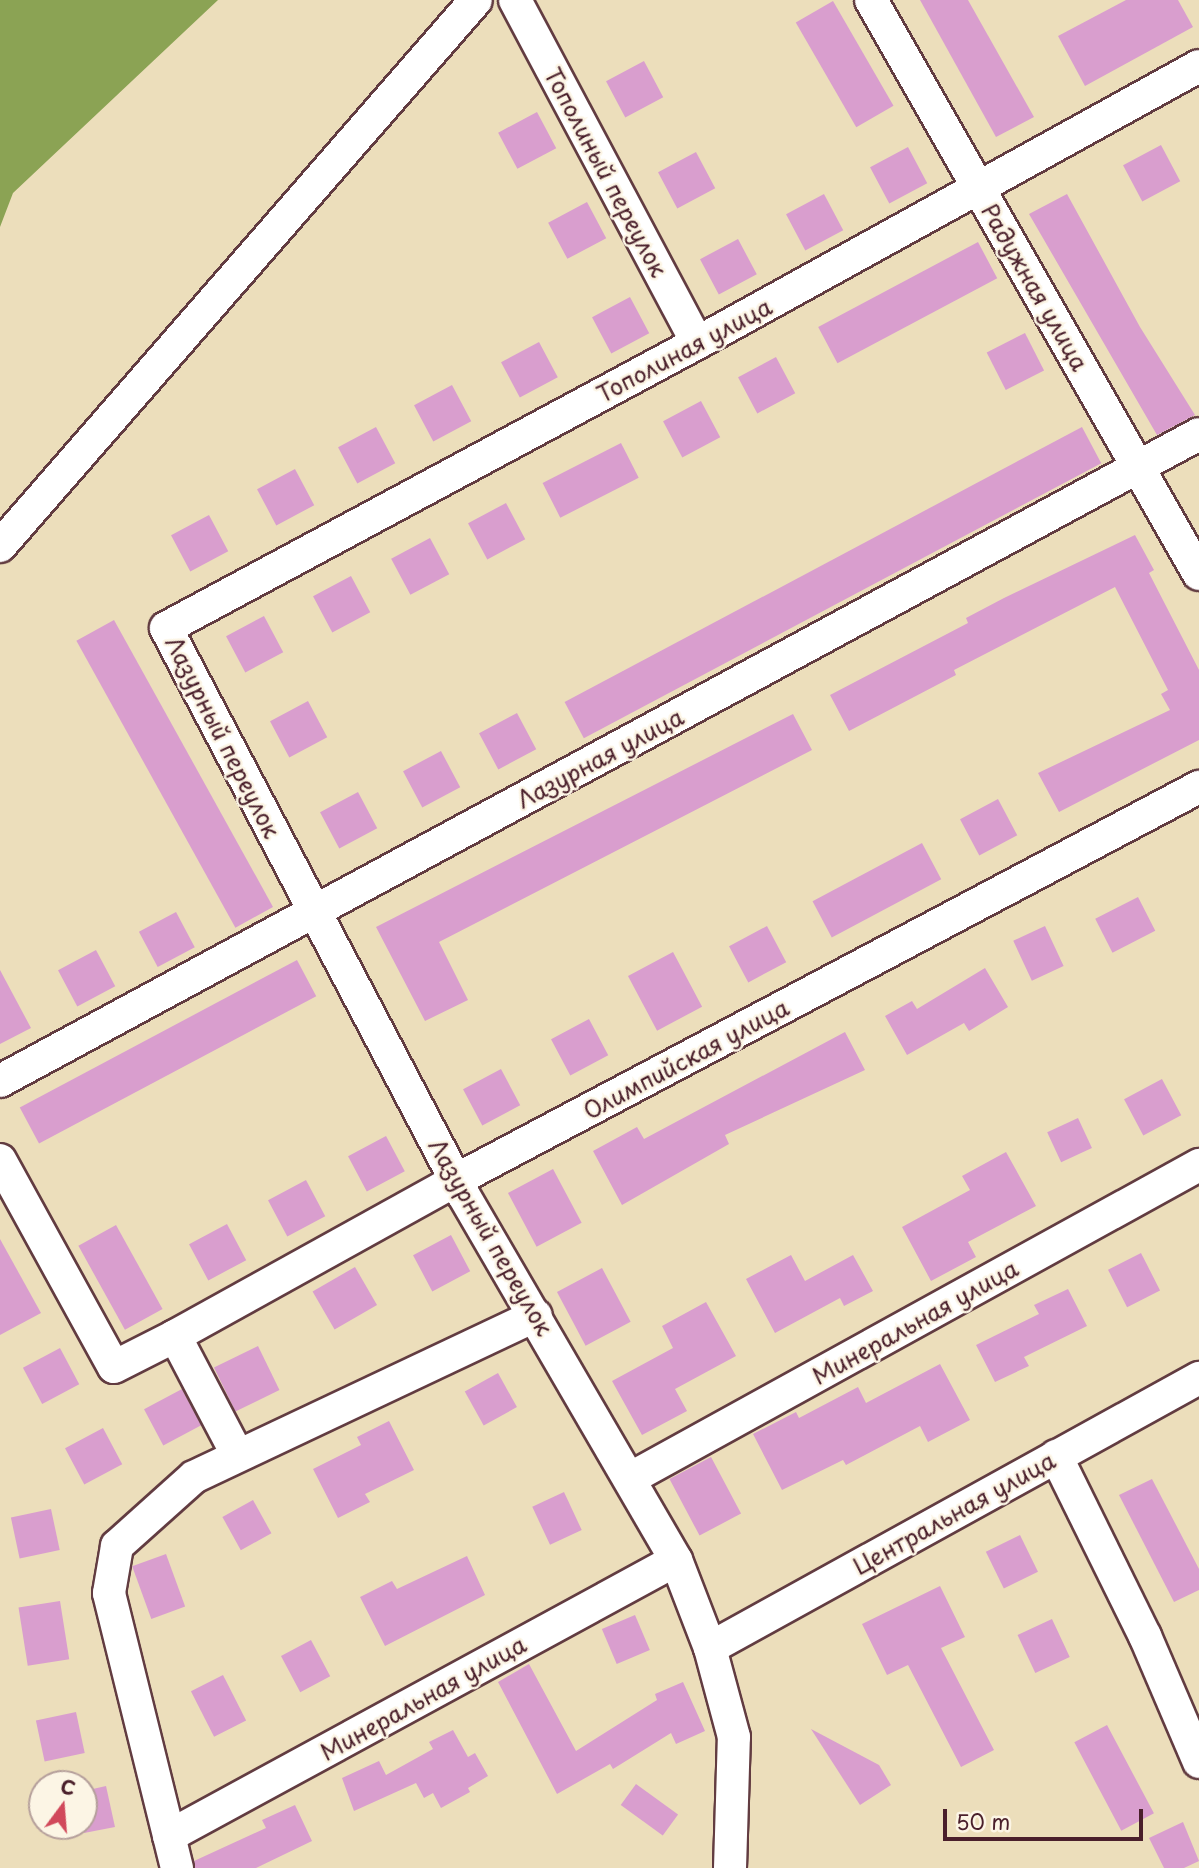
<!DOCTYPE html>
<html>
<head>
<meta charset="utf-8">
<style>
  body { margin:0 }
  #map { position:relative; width:1199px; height:1868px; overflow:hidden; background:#ecdebb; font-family:"Playpen Sans",sans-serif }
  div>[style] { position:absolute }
  .forest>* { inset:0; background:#8ba354 }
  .building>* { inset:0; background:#d99ece; transform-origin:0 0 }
  .roads { filter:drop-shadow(2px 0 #623c41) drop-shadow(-2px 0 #623c41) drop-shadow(0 2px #623c41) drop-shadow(0 -2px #623c41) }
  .minor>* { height:32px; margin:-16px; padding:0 16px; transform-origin:16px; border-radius:16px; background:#fff }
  span { translate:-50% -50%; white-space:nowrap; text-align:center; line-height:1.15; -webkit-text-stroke:5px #fcf5e5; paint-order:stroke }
  .street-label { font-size:23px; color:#4a1f2b }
  .north { position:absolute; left:28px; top:1770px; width:70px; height:70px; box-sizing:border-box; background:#fcf5e5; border:2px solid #b59f9b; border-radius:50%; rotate:16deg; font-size:19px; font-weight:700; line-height:28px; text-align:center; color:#4a1f2b }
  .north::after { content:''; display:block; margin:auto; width:24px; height:32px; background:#d1495b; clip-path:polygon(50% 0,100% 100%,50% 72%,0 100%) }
  .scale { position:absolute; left:943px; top:1809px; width:200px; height:32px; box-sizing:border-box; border:4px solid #4a1f2b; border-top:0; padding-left:9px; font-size:21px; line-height:24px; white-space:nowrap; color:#4a1f2b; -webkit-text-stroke:5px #fcf5e5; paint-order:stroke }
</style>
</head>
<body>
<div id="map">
  <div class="forest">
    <i style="clip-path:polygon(0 0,218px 0,13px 193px,0 227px)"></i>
  </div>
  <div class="building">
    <i style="clip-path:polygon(920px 0,968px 0,1034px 117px,996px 137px)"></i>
    <i style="clip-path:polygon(1126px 0,1178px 0,1193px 27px,1085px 86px,1058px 36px)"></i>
    <i style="left:833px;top:1px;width:121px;height:43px;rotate:60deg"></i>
    <i style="left:644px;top:61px;width:41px;height:43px;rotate:62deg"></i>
    <i style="left:537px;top:112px;width:41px;height:44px;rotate:62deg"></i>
    <i style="left:1161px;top:145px;width:41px;height:43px;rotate:62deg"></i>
    <i style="left:908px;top:147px;width:41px;height:43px;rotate:62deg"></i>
    <i style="left:696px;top:152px;width:41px;height:43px;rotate:62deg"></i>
    <i style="left:824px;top:194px;width:41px;height:43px;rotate:62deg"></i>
    <i style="clip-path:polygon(1067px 194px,1140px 327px,1195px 415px,1157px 435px,1029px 214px)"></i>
    <i style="left:587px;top:202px;width:41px;height:44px;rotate:62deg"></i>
    <i style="left:738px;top:239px;width:40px;height:43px;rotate:62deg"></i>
    <i style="left:978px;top:242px;width:41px;height:181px;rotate:62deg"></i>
    <i style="left:630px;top:297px;width:41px;height:43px;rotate:62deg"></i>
    <i style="left:1025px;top:333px;width:42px;height:43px;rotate:63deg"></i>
    <i style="left:539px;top:342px;width:40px;height:43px;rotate:62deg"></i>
    <i style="left:776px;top:357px;width:41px;height:43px;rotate:62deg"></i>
    <i style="left:452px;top:385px;width:41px;height:43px;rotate:62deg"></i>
    <i style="left:701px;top:401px;width:41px;height:43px;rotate:62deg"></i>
    <i style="left:376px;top:427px;width:41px;height:43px;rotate:62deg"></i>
    <i style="left:1082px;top:427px;width:41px;height:586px;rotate:62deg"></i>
    <i style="left:621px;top:443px;width:39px;height:88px;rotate:63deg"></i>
    <i style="left:295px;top:469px;width:41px;height:43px;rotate:62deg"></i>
    <i style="left:506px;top:503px;width:41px;height:43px;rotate:62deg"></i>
    <i style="left:209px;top:515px;width:41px;height:43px;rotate:62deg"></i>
    <i style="clip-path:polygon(1135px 535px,1154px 570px,1149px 573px,1199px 670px,1199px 740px,1059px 812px,1038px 773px,1170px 710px,1161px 694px,1168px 690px,1115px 587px,954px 670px,956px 675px,849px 731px,830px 695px,968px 623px,966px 618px,1004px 598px)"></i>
    <i style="left:430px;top:538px;width:41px;height:44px;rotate:62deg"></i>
    <i style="left:351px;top:576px;width:41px;height:43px;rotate:62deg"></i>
    <i style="left:264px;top:616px;width:41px;height:43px;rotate:62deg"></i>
    <i style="left:114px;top:620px;width:328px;height:43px;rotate:61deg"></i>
    <i style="left:308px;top:701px;width:41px;height:43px;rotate:62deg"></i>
    <i style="left:517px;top:713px;width:41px;height:43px;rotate:62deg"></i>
    <i style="clip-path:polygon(793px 714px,812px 750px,439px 942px,468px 1000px,425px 1021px,376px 927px)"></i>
    <i style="left:441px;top:751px;width:41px;height:43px;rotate:62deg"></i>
    <i style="left:358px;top:792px;width:41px;height:43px;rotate:62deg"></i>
    <i style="left:998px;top:799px;width:41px;height:43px;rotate:62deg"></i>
    <i style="left:922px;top:843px;width:41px;height:124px;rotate:62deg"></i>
    <i style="left:1138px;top:897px;width:38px;height:48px;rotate:63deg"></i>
    <i style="left:176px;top:912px;width:40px;height:42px;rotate:62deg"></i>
    <i style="left:767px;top:926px;width:41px;height:43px;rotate:62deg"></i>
    <i style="left:1045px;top:926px;width:44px;height:35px;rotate:65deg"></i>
    <i style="left:96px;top:950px;width:41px;height:43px;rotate:62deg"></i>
    <i style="left:673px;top:952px;width:62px;height:51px;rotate:62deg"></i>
    <i style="left:297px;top:960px;width:41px;height:314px;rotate:62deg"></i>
    <i style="clip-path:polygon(985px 968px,1008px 1007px,969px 1031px,964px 1023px,907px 1055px,885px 1016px,912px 1001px,917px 1009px)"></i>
    <i style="clip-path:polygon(0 970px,31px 1028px,0 1044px)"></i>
    <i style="left:589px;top:1019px;width:41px;height:43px;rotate:62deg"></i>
    <i style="clip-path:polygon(845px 1032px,865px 1070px,725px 1135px,729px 1144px,622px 1205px,593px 1151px,637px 1127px,644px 1139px)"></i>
    <i style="left:501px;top:1069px;width:41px;height:43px;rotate:62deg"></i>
    <i style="left:1162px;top:1079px;width:41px;height:43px;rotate:62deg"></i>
    <i style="left:1078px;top:1118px;width:33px;height:34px;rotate:65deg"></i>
    <i style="left:386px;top:1136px;width:40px;height:43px;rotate:62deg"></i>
    <i style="clip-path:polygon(1006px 1152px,1036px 1206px,968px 1242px,976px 1257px,931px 1281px,902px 1227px,970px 1190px,962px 1176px)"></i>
    <i style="left:553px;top:1169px;width:61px;height:51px;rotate:62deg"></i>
    <i style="left:306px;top:1180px;width:41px;height:43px;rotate:62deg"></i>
    <i style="left:227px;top:1224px;width:41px;height:43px;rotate:62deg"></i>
    <i style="left:116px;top:1225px;width:96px;height:43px;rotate:61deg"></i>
    <i style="left:451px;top:1235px;width:41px;height:43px;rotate:62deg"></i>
    <i style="clip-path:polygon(0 1239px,41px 1313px,0 1335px)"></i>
    <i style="left:1141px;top:1253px;width:42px;height:37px;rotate:63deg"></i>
    <i style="clip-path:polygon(791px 1255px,805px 1281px,853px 1255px,873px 1291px,844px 1306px,840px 1298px,775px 1333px,746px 1279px)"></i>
    <i style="left:355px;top:1267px;width:44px;height:49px;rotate:60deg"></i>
    <i style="left:602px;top:1268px;width:61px;height:51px;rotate:62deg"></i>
    <i style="clip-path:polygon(1068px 1289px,1087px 1326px,1024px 1357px,1029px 1366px,995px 1382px,976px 1345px,1039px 1314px,1034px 1305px)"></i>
    <i style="clip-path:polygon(706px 1302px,736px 1356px,675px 1389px,687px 1411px,642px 1435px,612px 1381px,673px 1348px,662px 1326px)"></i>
    <i style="left:258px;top:1346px;width:49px;height:49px;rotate:64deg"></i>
    <i style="left:60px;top:1348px;width:41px;height:42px;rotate:62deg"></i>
    <i style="clip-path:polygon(940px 1364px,970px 1420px,928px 1442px,920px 1426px,846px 1465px,843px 1460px,782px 1490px,753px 1434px,796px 1412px,799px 1418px,858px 1387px,866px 1403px)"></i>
    <i style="left:498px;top:1373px;width:39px;height:38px;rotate:61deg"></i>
    <i style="left:182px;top:1389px;width:41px;height:43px;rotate:62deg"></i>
    <i style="clip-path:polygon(389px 1421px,414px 1470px,365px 1494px,370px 1502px,338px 1518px,313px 1469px,361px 1445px,357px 1437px)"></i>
    <i style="left:103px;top:1428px;width:41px;height:43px;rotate:62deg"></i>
    <i style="left:711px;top:1457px;width:64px;height:47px;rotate:62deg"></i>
    <i style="clip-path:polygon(1152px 1479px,1199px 1569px,1199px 1590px,1174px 1602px,1119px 1495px)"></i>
    <i style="left:564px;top:1492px;width:42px;height:35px;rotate:65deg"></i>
    <i style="left:253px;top:1500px;width:38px;height:35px;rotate:61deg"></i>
    <i style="left:51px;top:1509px;width:42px;height:41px;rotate:78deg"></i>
    <i style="left:1020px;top:1535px;width:41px;height:38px;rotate:64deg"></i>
    <i style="left:166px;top:1554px;width:56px;height:36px;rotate:70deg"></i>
    <i style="clip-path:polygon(467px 1556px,485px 1595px,385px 1646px,360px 1597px,392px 1581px,397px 1589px)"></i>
    <i style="clip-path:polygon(940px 1586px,965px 1637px,941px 1648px,994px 1750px,961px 1767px,908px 1665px,887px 1675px,862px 1624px)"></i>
    <i style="left:60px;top:1601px;width:59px;height:42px;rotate:81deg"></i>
    <i style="left:635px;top:1615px;width:38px;height:36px;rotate:67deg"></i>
    <i style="left:1052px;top:1619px;width:42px;height:38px;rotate:65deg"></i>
    <i style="left:311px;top:1640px;width:41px;height:34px;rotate:62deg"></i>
    <i style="clip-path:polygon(529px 1664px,576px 1751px,657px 1700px,655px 1694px,683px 1682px,705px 1731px,676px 1744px,671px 1733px,613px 1769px,610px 1764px,557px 1794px,498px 1682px)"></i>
    <i style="left:223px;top:1675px;width:51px;height:36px;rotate:63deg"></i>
    <i style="left:76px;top:1712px;width:42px;height:41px;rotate:78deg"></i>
    <i style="left:1107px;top:1725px;width:100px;height:37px;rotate:62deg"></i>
    <i style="clip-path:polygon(811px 1729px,879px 1765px,891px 1785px,860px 1805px)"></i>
    <i style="clip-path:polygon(453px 1730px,468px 1757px,475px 1753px,488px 1776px,468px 1788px,470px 1792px,441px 1808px,433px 1793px,424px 1798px,416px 1783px,354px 1811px,342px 1778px,379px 1761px,386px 1775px,433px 1749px,429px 1742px)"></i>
    <i style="left:636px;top:1784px;width:52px;height:26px;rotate:36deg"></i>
    <i style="clip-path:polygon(106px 1786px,115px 1827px,84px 1833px,84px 1791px)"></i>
    <i style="clip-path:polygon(295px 1805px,312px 1841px,256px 1868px,195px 1868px,194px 1861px,266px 1828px,262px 1820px)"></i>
    <i style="clip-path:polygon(1183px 1822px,1199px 1861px,1184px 1868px,1164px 1868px,1149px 1838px)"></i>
  </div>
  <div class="roads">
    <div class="minor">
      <i style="left:515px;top:0;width:388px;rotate:62deg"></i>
      <i style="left:871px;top:0;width:661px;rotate:60.26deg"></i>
      <i style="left:0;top:546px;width:724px;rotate:-48.92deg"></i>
      <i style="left:0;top:1081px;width:1362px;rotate:-28.35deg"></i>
      <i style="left:0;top:1160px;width:236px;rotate:61.2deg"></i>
      <i style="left:114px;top:1367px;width:68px;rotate:-26.9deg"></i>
      <i style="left:175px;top:1336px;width:133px;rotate:62.3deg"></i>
      <i style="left:175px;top:1336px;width:321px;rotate:-29deg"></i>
      <i style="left:456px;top:1180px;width:841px;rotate:-27.88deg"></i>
      <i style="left:1056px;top:1456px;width:201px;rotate:63.7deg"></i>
      <i style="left:1145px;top:1636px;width:137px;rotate:66.8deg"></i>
      <i style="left:631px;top:1478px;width:649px;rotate:-28.86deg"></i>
      <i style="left:710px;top:1648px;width:559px;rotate:-28.91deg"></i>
      <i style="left:169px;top:1836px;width:577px;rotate:-28.56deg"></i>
      <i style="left:177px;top:1868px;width:283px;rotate:-103.9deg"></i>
      <i style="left:109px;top:1593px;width:48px;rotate:-80.3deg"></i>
      <i style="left:117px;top:1546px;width:103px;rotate:-41.9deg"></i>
      <i style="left:194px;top:1477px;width:378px;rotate:-25.3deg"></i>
      <i style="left:730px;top:1868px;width:131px;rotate:-88.3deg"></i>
      <i style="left:734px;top:1737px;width:92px;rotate:-105.1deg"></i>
      <i style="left:710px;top:1648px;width:94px;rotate:-111.1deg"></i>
      <i style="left:676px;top:1560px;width:423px;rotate:-120.2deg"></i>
      <i style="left:463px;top:1194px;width:639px;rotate:-117.69deg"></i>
      <i style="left:166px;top:628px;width:603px;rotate:-28.22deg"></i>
      <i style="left:697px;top:343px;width:573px;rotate:-28.89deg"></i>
    </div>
  </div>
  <div class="street-label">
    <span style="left:606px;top:172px;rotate:62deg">Тополиный переулок</span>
    <span style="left:1035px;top:287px;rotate:60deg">Радужная улица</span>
    <span style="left:684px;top:350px;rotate:-28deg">Тополиная улица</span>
    <span style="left:223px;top:737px;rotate:63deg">Лазурный переулок</span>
    <span style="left:600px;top:758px;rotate:-28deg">Лазурная улица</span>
    <span style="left:686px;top:1059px;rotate:-28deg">Олимпийская улица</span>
    <span style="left:491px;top:1237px;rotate:60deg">Лазурный переулок</span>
    <span style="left:915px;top:1322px;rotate:-29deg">Минеральная улица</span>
    <span style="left:954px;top:1513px;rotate:-29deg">Центральная улица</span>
    <span style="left:423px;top:1698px;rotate:-29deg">Минеральная улица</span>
  </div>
  <div class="north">С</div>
  <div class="scale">50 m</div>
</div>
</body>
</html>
